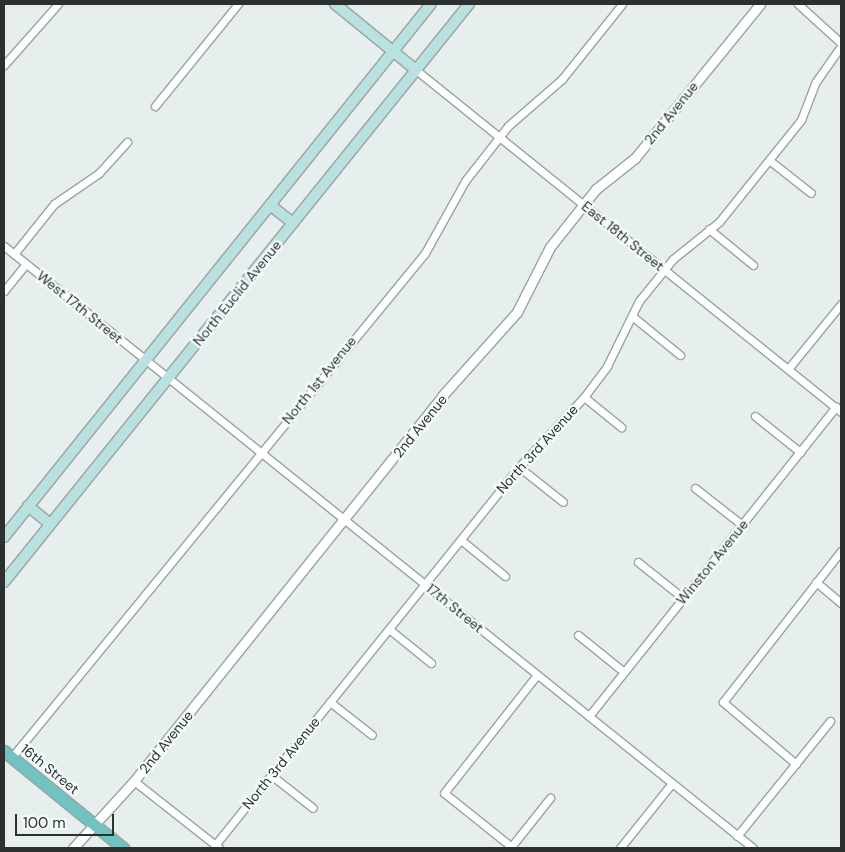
<!DOCTYPE html>
<html>
<head>
<meta charset="utf-8">
<style>
  body { margin:0 }
  #map { position:relative; width:845px; height:852px; overflow:hidden; background:#e6efee; font-family:"DM Sans",sans-serif }
  div>[style] { position:absolute }
  .roads { filter:drop-shadow(1px 0 #9ba3a3) drop-shadow(-1px 0 #9ba3a3) drop-shadow(0 1px #9ba3a3) drop-shadow(0 -1px #9ba3a3) }
  .minor>* { height:7px; margin:-3.5px; padding:0 3.5px; transform-origin:3.5px; border-radius:3.5px; background:#fff }
  .tertiary>* { height:9px; margin:-4.5px; padding:0 4.5px; transform-origin:4.5px; border-radius:4.5px; background:#fff }
  .secondary>* { height:10px; margin:-5px; padding:0 5px; transform-origin:5px; border-radius:5px; background:#b8e1e0 }
  .primary>* { height:11px; margin:-5.5px; padding:0 5.5px; transform-origin:5.5px; border-radius:5.5px; background:#70c3c1 }
  span { translate:-50% -50%; white-space:nowrap; text-align:center; line-height:1.15; -webkit-text-stroke:4.5px #f4fcfb; paint-order:stroke }
  .street-label { font-size:14px; color:#2d3030 }
  .frame { position:absolute; inset:0; border:5px solid #2d3030; pointer-events:none }
  .scale { position:absolute; left:15px; top:814px; width:99px; height:22px; box-sizing:border-box; border:2px solid #2d3030; border-top:0; padding-left:6px; font-size:15px; line-height:18px; white-space:nowrap; color:#2d3030; -webkit-text-stroke:4px #f4fcfb; paint-order:stroke }
</style>
</head>
<body>
<div id="map">
  <div class="roads">
    <div class="minor">
      <i style="left:798px;top:4px;width:58px;rotate:42.2deg"></i>
      <i style="left:4px;top:65px;width:81px;rotate:-48.5deg"></i>
      <i style="left:416px;top:70px;width:546px;rotate:38.82deg"></i>
      <i style="left:155px;top:106px;width:132px;rotate:-50.9deg"></i>
      <i style="left:769px;top:160px;width:53px;rotate:38.2deg"></i>
      <i style="left:709px;top:229px;width:57px;rotate:39.3deg"></i>
      <i style="left:4px;top:246px;width:961px;rotate:38.79deg"></i>
      <i style="left:14px;top:254px;width:64px;rotate:-51.3deg"></i>
      <i style="left:54px;top:204px;width:55px;rotate:-34.6deg"></i>
      <i style="left:99px;top:173px;width:42px;rotate:-47.9deg"></i>
      <i style="left:4px;top:291px;width:35px;rotate:-51deg"></i>
      <i style="left:632px;top:316px;width:62px;rotate:39.1deg"></i>
      <i style="left:788px;top:369px;width:84px;rotate:-50.8deg"></i>
      <i style="left:584px;top:397px;width:48px;rotate:39deg"></i>
      <i style="left:755px;top:416px;width:58px;rotate:38.7deg"></i>
      <i style="left:519px;top:467px;width:56px;rotate:38.5deg"></i>
      <i style="left:695px;top:488px;width:60px;rotate:38.2deg"></i>
      <i style="left:461px;top:540px;width:57px;rotate:39.3deg"></i>
      <i style="left:638px;top:562px;width:58px;rotate:38.7deg"></i>
      <i style="left:816px;top:582px;width:33px;rotate:40deg"></i>
      <i style="left:389px;top:629px;width:54px;rotate:39deg"></i>
      <i style="left:578px;top:635px;width:59px;rotate:38.8deg"></i>
      <i style="left:330px;top:702px;width:53px;rotate:38.2deg"></i>
      <i style="left:589px;top:716px;width:396px;rotate:-51.4deg"></i>
      <i style="left:12px;top:757px;width:652px;rotate:-50.67deg"></i>
      <i style="left:425px;top:253px;width:82px;rotate:-60.9deg"></i>
      <i style="left:465px;top:181px;width:70px;rotate:-52deg"></i>
      <i style="left:508px;top:126px;width:72px;rotate:-41deg"></i>
      <i style="left:562px;top:79px;width:96px;rotate:-51.3deg"></i>
      <i style="left:796px;top:764px;width:96px;rotate:-139.7deg"></i>
      <i style="left:723px;top:702px;width:192px;rotate:-52deg"></i>
      <i style="left:271px;top:775px;width:53px;rotate:38.2deg"></i>
      <i style="left:134px;top:781px;width:108px;rotate:38.2deg"></i>
      <i style="left:737px;top:836px;width:148px;rotate:-51deg"></i>
      <i style="left:215px;top:845px;width:485px;rotate:-51.2deg"></i>
      <i style="left:519px;top:467px;width:96px;rotate:-47.1deg"></i>
      <i style="left:584px;top:397px;width:39px;rotate:-53deg"></i>
      <i style="left:607px;top:366px;width:72px;rotate:-63.8deg"></i>
      <i style="left:639px;top:301px;width:54px;rotate:-51deg"></i>
      <i style="left:673px;top:259px;width:59px;rotate:-38.8deg"></i>
      <i style="left:719px;top:222px;width:131px;rotate:-51.2deg"></i>
      <i style="left:801px;top:120px;width:40px;rotate:-69deg"></i>
      <i style="left:815px;top:83px;width:45px;rotate:-54.9deg"></i>
      <i style="left:511px;top:847px;width:63px;rotate:-51.5deg"></i>
      <i style="left:513px;top:848px;width:88px;rotate:-141.4deg"></i>
      <i style="left:444px;top:793px;width:150px;rotate:-51.8deg"></i>
      <i style="left:620px;top:848px;width:83px;rotate:-51.3deg"></i>
    </div>
    <div class="tertiary">
      <i style="left:73px;top:848px;width:91px;rotate:-47.7deg"></i>
      <i style="left:134px;top:781px;width:493px;rotate:-51.3deg"></i>
      <i style="left:442px;top:396px;width:113px;rotate:-48.2deg"></i>
      <i style="left:517px;top:312px;width:73px;rotate:-63.1deg"></i>
      <i style="left:550px;top:247px;width:74px;rotate:-51.6deg"></i>
      <i style="left:596px;top:189px;width:50px;rotate:-38.5deg"></i>
      <i style="left:635px;top:158px;width:198px;rotate:-50.9deg"></i>
    </div>
    <div class="secondary">
      <i style="left:335px;top:4px;width:104px;rotate:39.2deg"></i>
      <i style="left:270px;top:205px;width:29px;rotate:38deg"></i>
      <i style="left:28px;top:506px;width:28px;rotate:39deg"></i>
      <i style="left:4px;top:537px;width:683px;rotate:-51.3deg"></i>
      <i style="left:4px;top:582px;width:742px;rotate:-51.18deg"></i>
    </div>
    <div class="primary">
      <i style="left:4px;top:751px;width:154px;rotate:39.2deg"></i>
    </div>
  </div>
  <div class="street-label">
    <span style="left:671px;top:113px;rotate:-51deg">2nd Avenue</span>
    <span style="left:623px;top:236px;rotate:39deg">East 18th Street</span>
    <span style="left:237px;top:293px;rotate:-51deg">North Euclid Avenue</span>
    <span style="left:80px;top:307px;rotate:39deg">West 17th Street</span>
    <span style="left:319px;top:380px;rotate:-51deg">North 1st Avenue</span>
    <span style="left:420px;top:426px;rotate:-51deg">2nd Avenue</span>
    <span style="left:537px;top:449px;rotate:-48deg">North 3rd Avenue</span>
    <span style="left:712px;top:562px;rotate:-51deg">Winston Avenue</span>
    <span style="left:455px;top:608px;rotate:39deg">17th Street</span>
    <span style="left:166px;top:742px;rotate:-51deg">2nd Avenue</span>
    <span style="left:281px;top:763px;rotate:-51deg">North 3rd Avenue</span>
    <span style="left:50px;top:769px;rotate:39deg">16th Street</span>
  </div>
  <div class="frame"></div>
  <div class="scale">100 m</div>
</div>
</body>
</html>
